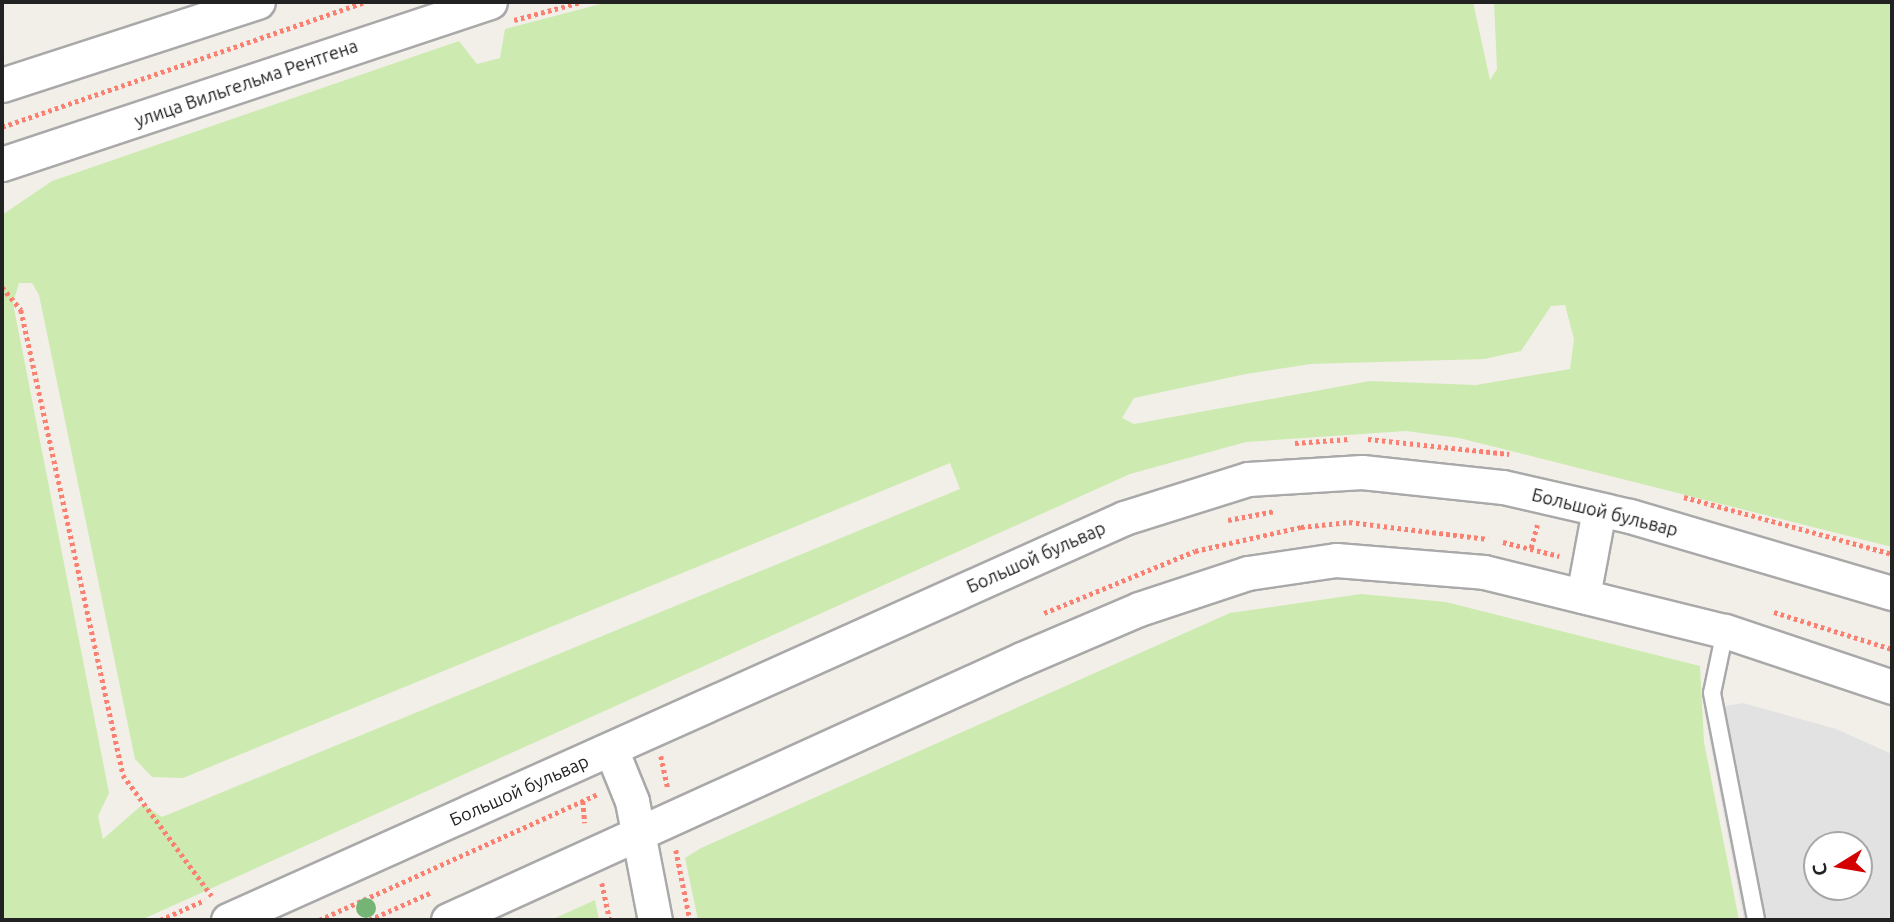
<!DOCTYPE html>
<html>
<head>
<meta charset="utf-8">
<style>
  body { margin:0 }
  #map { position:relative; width:1894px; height:922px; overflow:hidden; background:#f2efe9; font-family:Ubuntu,sans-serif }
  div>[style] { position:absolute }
  .grass>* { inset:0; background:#cdebb0 }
  .parking>* { inset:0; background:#e2e2e2 }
  .path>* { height:4.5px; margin-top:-2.25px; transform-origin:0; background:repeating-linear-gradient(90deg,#fa8072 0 3.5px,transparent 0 7px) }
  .roads { filter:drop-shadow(2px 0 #a9a9a9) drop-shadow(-2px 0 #a9a9a9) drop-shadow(0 2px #a9a9a9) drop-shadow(0 -2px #a9a9a9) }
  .service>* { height:16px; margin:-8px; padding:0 8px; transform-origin:8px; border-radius:8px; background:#fff }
  .minor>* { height:33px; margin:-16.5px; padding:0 16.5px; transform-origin:16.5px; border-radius:16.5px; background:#fff }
  .trees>* { width:20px; height:20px; margin:-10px; border-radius:50%; background:#74b475 }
  span { translate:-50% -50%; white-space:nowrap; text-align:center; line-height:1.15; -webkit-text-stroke:6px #fff; paint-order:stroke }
  .street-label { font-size:18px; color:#222 }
  .frame { position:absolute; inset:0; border:4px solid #222; pointer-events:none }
  .north { position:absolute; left:1803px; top:831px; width:70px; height:70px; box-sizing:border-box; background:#fff; border:2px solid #a7a7a7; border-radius:50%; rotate:259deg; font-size:19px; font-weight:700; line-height:28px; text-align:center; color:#222 }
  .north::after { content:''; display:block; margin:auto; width:24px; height:32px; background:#d40000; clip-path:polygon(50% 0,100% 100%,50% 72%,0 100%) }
</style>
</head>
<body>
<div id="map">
  <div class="grass">
    <i style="clip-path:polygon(evenodd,608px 2px,1473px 2px,1490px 80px,1497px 69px,1494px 2px,1892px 2px,1892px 547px,1459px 438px,1406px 431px,1246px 442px,1130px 474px,141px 920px,2px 920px,2px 215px,52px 181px,459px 41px,477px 64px,500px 58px,505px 29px,608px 2px,19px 283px,32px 283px,39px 295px,135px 759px,152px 777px,183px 778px,950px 463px,960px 489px,162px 817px,143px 804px,103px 839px,98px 816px,109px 793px,13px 303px,19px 283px,608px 2px,1565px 305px,1574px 339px,1570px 369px,1476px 385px,1370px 381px,1134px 424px,1122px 418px,1134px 398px,1246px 374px,1311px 364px,1484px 359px,1521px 351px,1551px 306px,1565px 305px)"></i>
    <i style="clip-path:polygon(1361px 594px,1446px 602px,1700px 666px,1704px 742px,1739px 920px,698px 920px,685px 858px,701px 848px,1230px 613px)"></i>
    <i style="clip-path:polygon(595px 900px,599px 920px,551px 920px)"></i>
  </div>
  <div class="parking">
    <i style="clip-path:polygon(evenodd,1743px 703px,1836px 729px,1892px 754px,1892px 920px,1744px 920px,1704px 710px,1743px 703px,1817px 845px,1859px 845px,1859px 887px,1817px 887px,1817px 845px)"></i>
  </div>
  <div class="path">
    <i style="left:514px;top:20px;width:69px;rotate:-15deg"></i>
    <i style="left:2px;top:127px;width:384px;rotate:-19deg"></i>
    <i style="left:2px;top:287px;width:30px;rotate:50deg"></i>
    <i style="left:21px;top:310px;width:476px;rotate:77.6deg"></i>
    <i style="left:123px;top:775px;width:150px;rotate:53.7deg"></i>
    <i style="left:1368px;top:439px;width:142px;rotate:6.1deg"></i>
    <i style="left:1295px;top:443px;width:54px;rotate:-4.2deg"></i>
    <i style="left:1684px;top:497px;width:216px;rotate:15.3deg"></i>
    <i style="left:1228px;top:520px;width:48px;rotate:-10.8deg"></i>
    <i style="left:1503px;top:542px;width:58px;rotate:14deg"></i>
    <i style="left:1531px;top:548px;width:24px;rotate:-75deg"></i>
    <i style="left:1774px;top:612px;width:124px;rotate:17.4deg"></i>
    <i style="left:1044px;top:613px;width:163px;rotate:-22.3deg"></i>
    <i style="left:1195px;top:551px;width:109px;rotate:-12.8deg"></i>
    <i style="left:1301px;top:527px;width:48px;rotate:-5.9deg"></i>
    <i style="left:1349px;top:522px;width:140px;rotate:7deg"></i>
    <i style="left:661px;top:756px;width:34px;rotate:78deg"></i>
    <i style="left:583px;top:801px;width:22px;rotate:85deg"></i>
    <i style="left:676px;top:850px;width:71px;rotate:78.7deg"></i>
    <i style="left:602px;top:883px;width:38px;rotate:78deg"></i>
    <i style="left:160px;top:920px;width:49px;rotate:-24deg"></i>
    <i style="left:319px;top:920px;width:306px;rotate:-24.3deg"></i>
    <i style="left:369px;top:920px;width:69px;rotate:-24deg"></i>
  </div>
  <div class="roads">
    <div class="service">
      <i style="left:1725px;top:631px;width:63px;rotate:101.8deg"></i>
      <i style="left:1712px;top:693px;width:231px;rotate:79deg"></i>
    </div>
    <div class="minor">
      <i style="left:2px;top:85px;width:269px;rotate:-18deg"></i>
      <i style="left:2px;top:164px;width:514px;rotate:-18.36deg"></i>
      <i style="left:1583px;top:596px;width:87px;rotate:-79.5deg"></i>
      <i style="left:611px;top:749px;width:56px;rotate:68deg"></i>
      <i style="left:632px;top:801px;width:121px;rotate:79.1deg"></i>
      <i style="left:228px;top:920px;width:982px;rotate:-24.16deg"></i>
      <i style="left:1124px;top:518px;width:130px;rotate:-17.5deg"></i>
      <i style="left:1248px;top:479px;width:114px;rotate:-3.5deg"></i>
      <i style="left:1362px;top:472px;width:142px;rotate:6.1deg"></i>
      <i style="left:1503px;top:487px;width:130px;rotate:12.9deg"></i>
      <i style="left:1630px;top:516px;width:273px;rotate:16.4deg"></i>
      <i style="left:448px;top:920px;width:631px;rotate:-24.45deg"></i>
      <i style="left:1022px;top:659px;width:127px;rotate:-23.1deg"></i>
      <i style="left:1139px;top:609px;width:115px;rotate:-18.3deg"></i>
      <i style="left:1248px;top:573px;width:89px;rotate:-8.4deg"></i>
      <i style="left:1336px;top:560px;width:148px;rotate:4.6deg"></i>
      <i style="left:1484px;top:572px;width:248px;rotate:13.8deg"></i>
      <i style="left:1725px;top:631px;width:176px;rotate:18.5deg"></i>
    </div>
  </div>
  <div class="trees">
    <i style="left:366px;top:908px"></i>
  </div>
  <div class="street-label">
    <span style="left:246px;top:83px;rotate:-19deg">улица Вильгельма Рентгена</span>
    <span style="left:1605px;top:512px;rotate:14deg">Большой бульвар</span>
    <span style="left:1036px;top:557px;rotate:-24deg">Большой бульвар</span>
    <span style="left:519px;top:790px;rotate:-24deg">Большой бульвар</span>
  </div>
  <div class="frame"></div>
  <div class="north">С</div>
</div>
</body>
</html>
